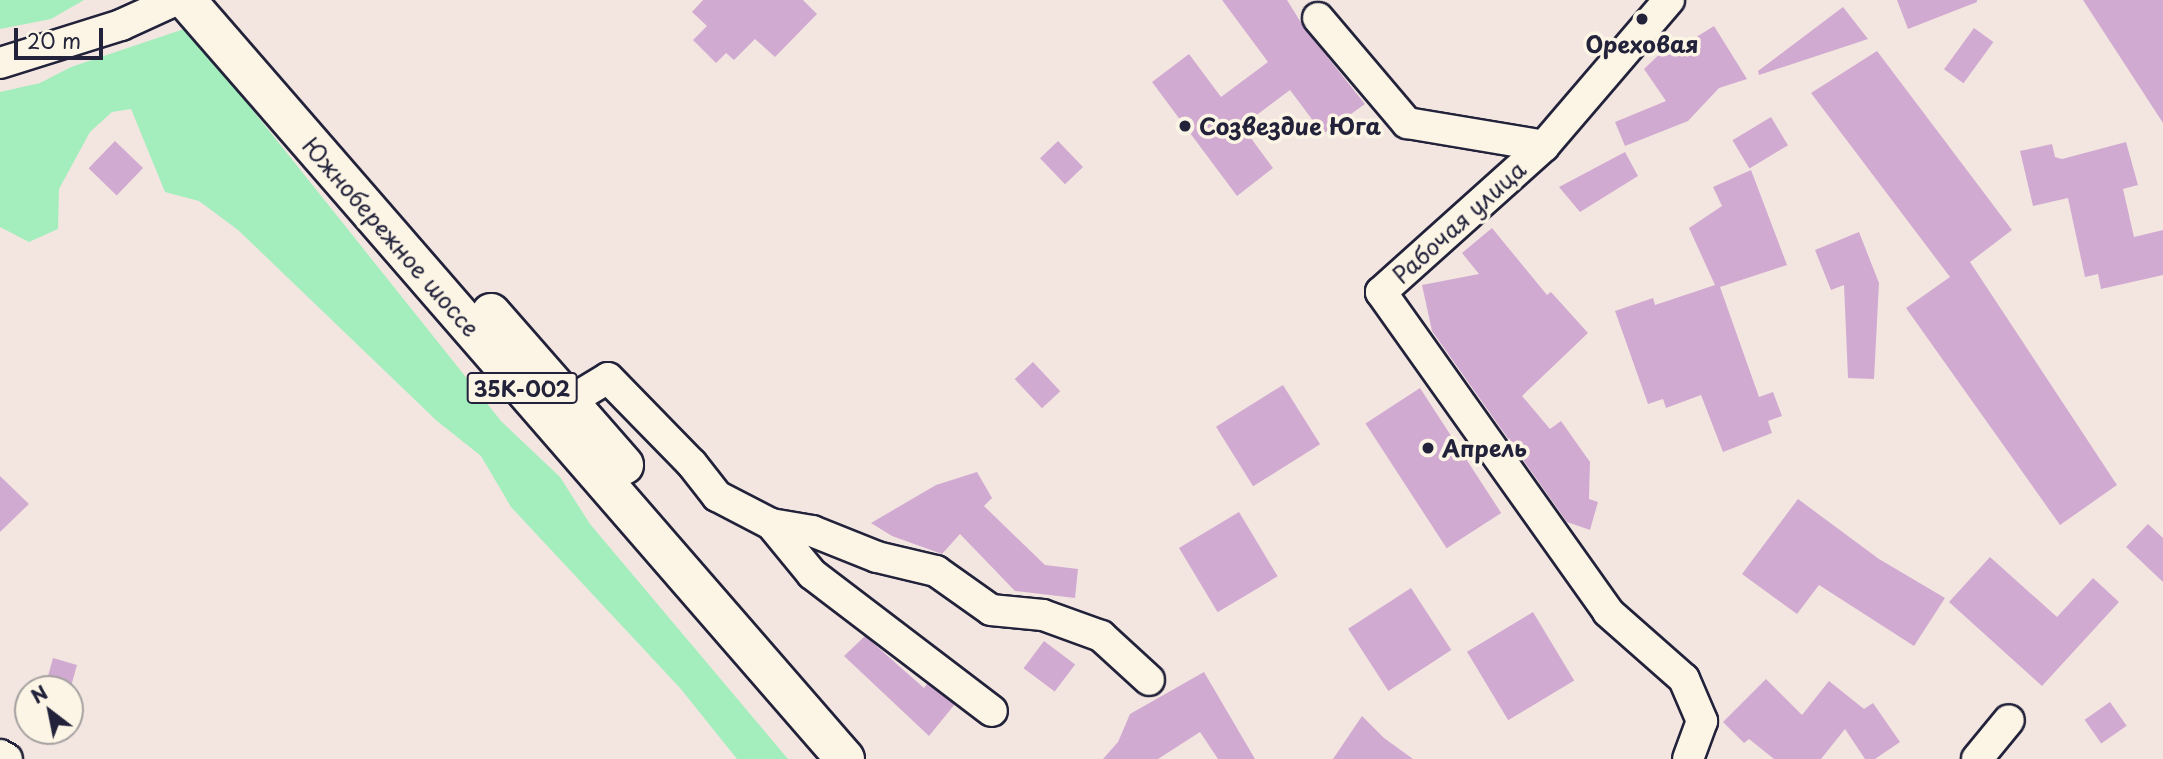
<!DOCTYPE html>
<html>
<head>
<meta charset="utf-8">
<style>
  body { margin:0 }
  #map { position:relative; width:2163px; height:759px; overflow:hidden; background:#f3e6e1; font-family:"Playpen Sans",sans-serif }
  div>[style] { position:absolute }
  .green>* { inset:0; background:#a4eebd }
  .building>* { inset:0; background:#d1aad1; transform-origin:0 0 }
  .roads { filter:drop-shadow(2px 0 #22223b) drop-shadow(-2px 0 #22223b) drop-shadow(0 2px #22223b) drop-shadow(0 -2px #22223b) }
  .street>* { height:30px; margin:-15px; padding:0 15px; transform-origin:15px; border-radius:15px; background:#fcf5e5 }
  .highway>* { height:38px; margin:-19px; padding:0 19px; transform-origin:19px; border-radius:19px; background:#fcf5e5 }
  .dots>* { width:19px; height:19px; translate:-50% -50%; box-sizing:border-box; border:4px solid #fcf5e5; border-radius:50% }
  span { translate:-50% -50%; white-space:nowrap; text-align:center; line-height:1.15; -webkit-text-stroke:7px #fcf5e5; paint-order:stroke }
  .shield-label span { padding:2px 5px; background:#fcf5e5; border:2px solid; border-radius:5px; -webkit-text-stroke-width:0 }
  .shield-label { font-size:21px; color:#22223b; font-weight:700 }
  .poi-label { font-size:23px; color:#22223b; font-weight:700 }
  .left { translate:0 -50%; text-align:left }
  .street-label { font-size:23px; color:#22223b }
  .north { position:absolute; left:14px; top:675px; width:70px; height:70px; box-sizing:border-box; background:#fcf5e5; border:2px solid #a5a1a1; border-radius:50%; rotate:328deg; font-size:19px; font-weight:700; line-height:28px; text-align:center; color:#22223b }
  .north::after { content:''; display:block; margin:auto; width:24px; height:32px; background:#22223b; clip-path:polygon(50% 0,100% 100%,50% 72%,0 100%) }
  .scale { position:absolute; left:14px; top:28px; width:89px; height:32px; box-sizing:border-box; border:4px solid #22223b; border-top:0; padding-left:9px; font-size:21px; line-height:24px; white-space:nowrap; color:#22223b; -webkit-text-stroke:5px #fcf5e5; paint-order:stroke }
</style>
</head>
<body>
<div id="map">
  <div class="green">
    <i style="clip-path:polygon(0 0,84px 0,51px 19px,0 29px)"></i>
    <i style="clip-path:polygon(187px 28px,501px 421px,560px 477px,590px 524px,788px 759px,737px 759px,680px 688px,511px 507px,481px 456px,437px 421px,238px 230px,199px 201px,165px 192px,131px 109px,112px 112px,90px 132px,59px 189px,58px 229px,29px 242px,0 227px,0 92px,40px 83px,71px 67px)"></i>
  </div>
  <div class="building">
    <i style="clip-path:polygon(703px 0,803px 0,817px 14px,775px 57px,755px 39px,734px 60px,726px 53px,716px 63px,693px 40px,707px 26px,692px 12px)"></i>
    <i style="clip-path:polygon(1222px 0,1287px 0,1305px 29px,1365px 104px,1323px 134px,1290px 90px,1242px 126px,1273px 168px,1237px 196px,1152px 82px,1189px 54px,1221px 97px,1268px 62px)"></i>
    <i style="clip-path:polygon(1897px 0,1977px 0,1977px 2px,1908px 29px)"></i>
    <i style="clip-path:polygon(2083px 0,2163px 0,2163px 123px)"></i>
    <i style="clip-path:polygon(1843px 7px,1868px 39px,1759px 75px,1758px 71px)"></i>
    <i style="clip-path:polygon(1714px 26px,1747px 79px,1719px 88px,1688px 121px,1625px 146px,1615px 122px,1666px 101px,1644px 69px,1665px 49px,1669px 54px)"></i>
    <i style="left:1974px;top:28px;width:24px;height:51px;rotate:36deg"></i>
    <i style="clip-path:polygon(1877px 51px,2012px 230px,1970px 262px,2117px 485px,2060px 525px,1906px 308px,1950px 277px,1811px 93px)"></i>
    <i style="left:1771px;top:117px;width:33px;height:45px;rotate:59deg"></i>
    <i style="left:115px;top:141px;width:39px;height:38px;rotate:44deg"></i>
    <i style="left:1058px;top:141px;width:36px;height:25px;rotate:46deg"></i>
    <i style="clip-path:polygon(2126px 142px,2138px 185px,2123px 189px,2134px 237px,2163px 230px,2163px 275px,2101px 289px,2098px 274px,2085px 277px,2068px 198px,2033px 206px,2020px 151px,2052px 144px,2055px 157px,2062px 159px)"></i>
    <i style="clip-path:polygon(1625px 152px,1638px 176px,1580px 212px,1559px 187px)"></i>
    <i style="clip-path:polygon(1751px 170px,1787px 265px,1720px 287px,1759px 397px,1773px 392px,1782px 416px,1768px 421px,1772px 433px,1723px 452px,1701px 395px,1666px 408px,1663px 399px,1648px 404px,1615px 311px,1653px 298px,1655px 305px,1715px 285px,1689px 228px,1722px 206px,1713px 187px)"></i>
    <i style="clip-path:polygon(1492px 228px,1547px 295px,1551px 292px,1588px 333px,1522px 396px,1550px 429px,1561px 421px,1590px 462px,1589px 499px,1598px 502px,1590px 530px,1567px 522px,1432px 331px,1422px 285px,1479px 274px,1462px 253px)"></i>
    <i style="clip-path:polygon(1859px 232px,1879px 283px,1874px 379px,1848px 378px,1844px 285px,1831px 290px,1815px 250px)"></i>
    <i style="left:1033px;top:362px;width:40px;height:25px;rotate:47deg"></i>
    <i style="left:1283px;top:385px;width:70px;height:79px;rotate:58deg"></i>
    <i style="left:1420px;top:388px;width:149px;height:65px;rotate:57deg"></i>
    <i style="clip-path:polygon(977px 472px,992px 498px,984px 506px,1045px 565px,1078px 569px,1075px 598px,1015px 591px,960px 534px,942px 554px,892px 536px,871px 523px,936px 485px)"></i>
    <i style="clip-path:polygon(0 476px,29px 504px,0 532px)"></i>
    <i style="clip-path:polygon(1798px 499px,1879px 559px,1945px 598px,1914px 646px,1819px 585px,1797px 614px,1742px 574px)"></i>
    <i style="left:1239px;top:512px;width:75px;height:70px;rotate:59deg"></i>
    <i style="clip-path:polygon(2148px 524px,2163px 538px,2163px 582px,2126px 547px)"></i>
    <i style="clip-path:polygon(1990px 557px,2057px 617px,2093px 578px,2119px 602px,2042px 686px,1949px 602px)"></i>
    <i style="left:1411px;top:588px;width:74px;height:75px;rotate:57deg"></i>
    <i style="left:1533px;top:612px;width:80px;height:77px;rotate:59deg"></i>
    <i style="clip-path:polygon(865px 636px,924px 688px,927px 684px,955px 704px,929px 736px,844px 656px)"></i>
    <i style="left:1044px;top:641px;width:39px;height:34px;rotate:37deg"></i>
    <i style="clip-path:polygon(53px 658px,77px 665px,70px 690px,45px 687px)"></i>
    <i style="clip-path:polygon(1204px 672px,1255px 759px,1218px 759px,1200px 732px,1158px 759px,1103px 759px,1118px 742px,1130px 714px)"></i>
    <i style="clip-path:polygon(1766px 679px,1802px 715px,1829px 681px,1864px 709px,1873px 703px,1900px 742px,1875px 759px,1865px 759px,1845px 729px,1821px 759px,1774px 759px,1749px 739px,1744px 743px,1723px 722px)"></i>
    <i style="left:2110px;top:702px;width:29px;height:31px;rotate:55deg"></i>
    <i style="clip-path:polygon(1362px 716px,1384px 738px,1413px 759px,1333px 759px)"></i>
  </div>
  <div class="roads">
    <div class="street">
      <i style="left:1669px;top:0;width:192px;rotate:130.6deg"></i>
      <i style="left:1544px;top:146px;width:219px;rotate:138.1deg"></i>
      <i style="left:1381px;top:292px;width:392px;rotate:54.6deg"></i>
      <i style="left:1608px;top:612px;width:101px;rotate:41.4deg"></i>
      <i style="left:1684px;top:679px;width:46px;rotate:66.8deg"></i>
      <i style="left:1702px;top:721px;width:40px;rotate:110.2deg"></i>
      <i style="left:1318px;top:18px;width:138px;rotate:49.7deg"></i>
      <i style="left:1407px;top:123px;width:139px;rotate:9.5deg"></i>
      <i style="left:0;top:63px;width:127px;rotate:-17.4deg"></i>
      <i style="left:121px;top:25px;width:60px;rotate:-24.4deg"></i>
      <i style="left:570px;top:401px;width:44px;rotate:-31.2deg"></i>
      <i style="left:608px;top:378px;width:120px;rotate:45.7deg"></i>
      <i style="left:692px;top:464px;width:41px;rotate:52deg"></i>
      <i style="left:717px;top:496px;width:61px;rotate:27.4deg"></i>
      <i style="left:771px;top:524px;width:42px;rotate:9.7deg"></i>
      <i style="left:812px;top:531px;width:70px;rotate:21.8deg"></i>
      <i style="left:877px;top:557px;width:61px;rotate:13.3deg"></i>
      <i style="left:936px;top:571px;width:67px;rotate:35.3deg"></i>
      <i style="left:991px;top:610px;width:52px;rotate:5.5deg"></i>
      <i style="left:1043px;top:615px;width:62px;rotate:19.9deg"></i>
      <i style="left:1101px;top:636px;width:65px;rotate:42.5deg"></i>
      <i style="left:771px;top:524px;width:65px;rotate:50.6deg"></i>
      <i style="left:812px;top:574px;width:226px;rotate:37.3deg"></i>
      <i style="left:0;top:755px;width:8px;rotate:30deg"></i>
      <i style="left:1977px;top:759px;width:50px;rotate:-50.6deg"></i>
    </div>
    <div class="highway">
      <i style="left:186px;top:0;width:1005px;rotate:49.03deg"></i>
      <i style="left:491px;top:313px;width:202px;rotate:48.8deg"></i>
    </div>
  </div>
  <div class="dots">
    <i style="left:1642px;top:19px;background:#22223b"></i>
    <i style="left:1185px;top:126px;background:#22223b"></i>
    <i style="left:1428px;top:448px;background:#22223b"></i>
  </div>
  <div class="shield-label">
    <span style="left:522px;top:388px">35К-002</span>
  </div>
  <div class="poi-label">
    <span style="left:1642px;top:44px">Ореховая</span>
    <span class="left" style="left:1199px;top:126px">Созвездие Юга</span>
    <span class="left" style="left:1442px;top:448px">Апрель</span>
  </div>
  <div class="street-label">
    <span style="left:1459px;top:222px;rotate:-42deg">Рабочая улица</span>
    <span style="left:391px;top:237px;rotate:49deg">Южнобережное шоссе</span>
  </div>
  <div class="north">N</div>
  <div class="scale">20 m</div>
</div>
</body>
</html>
